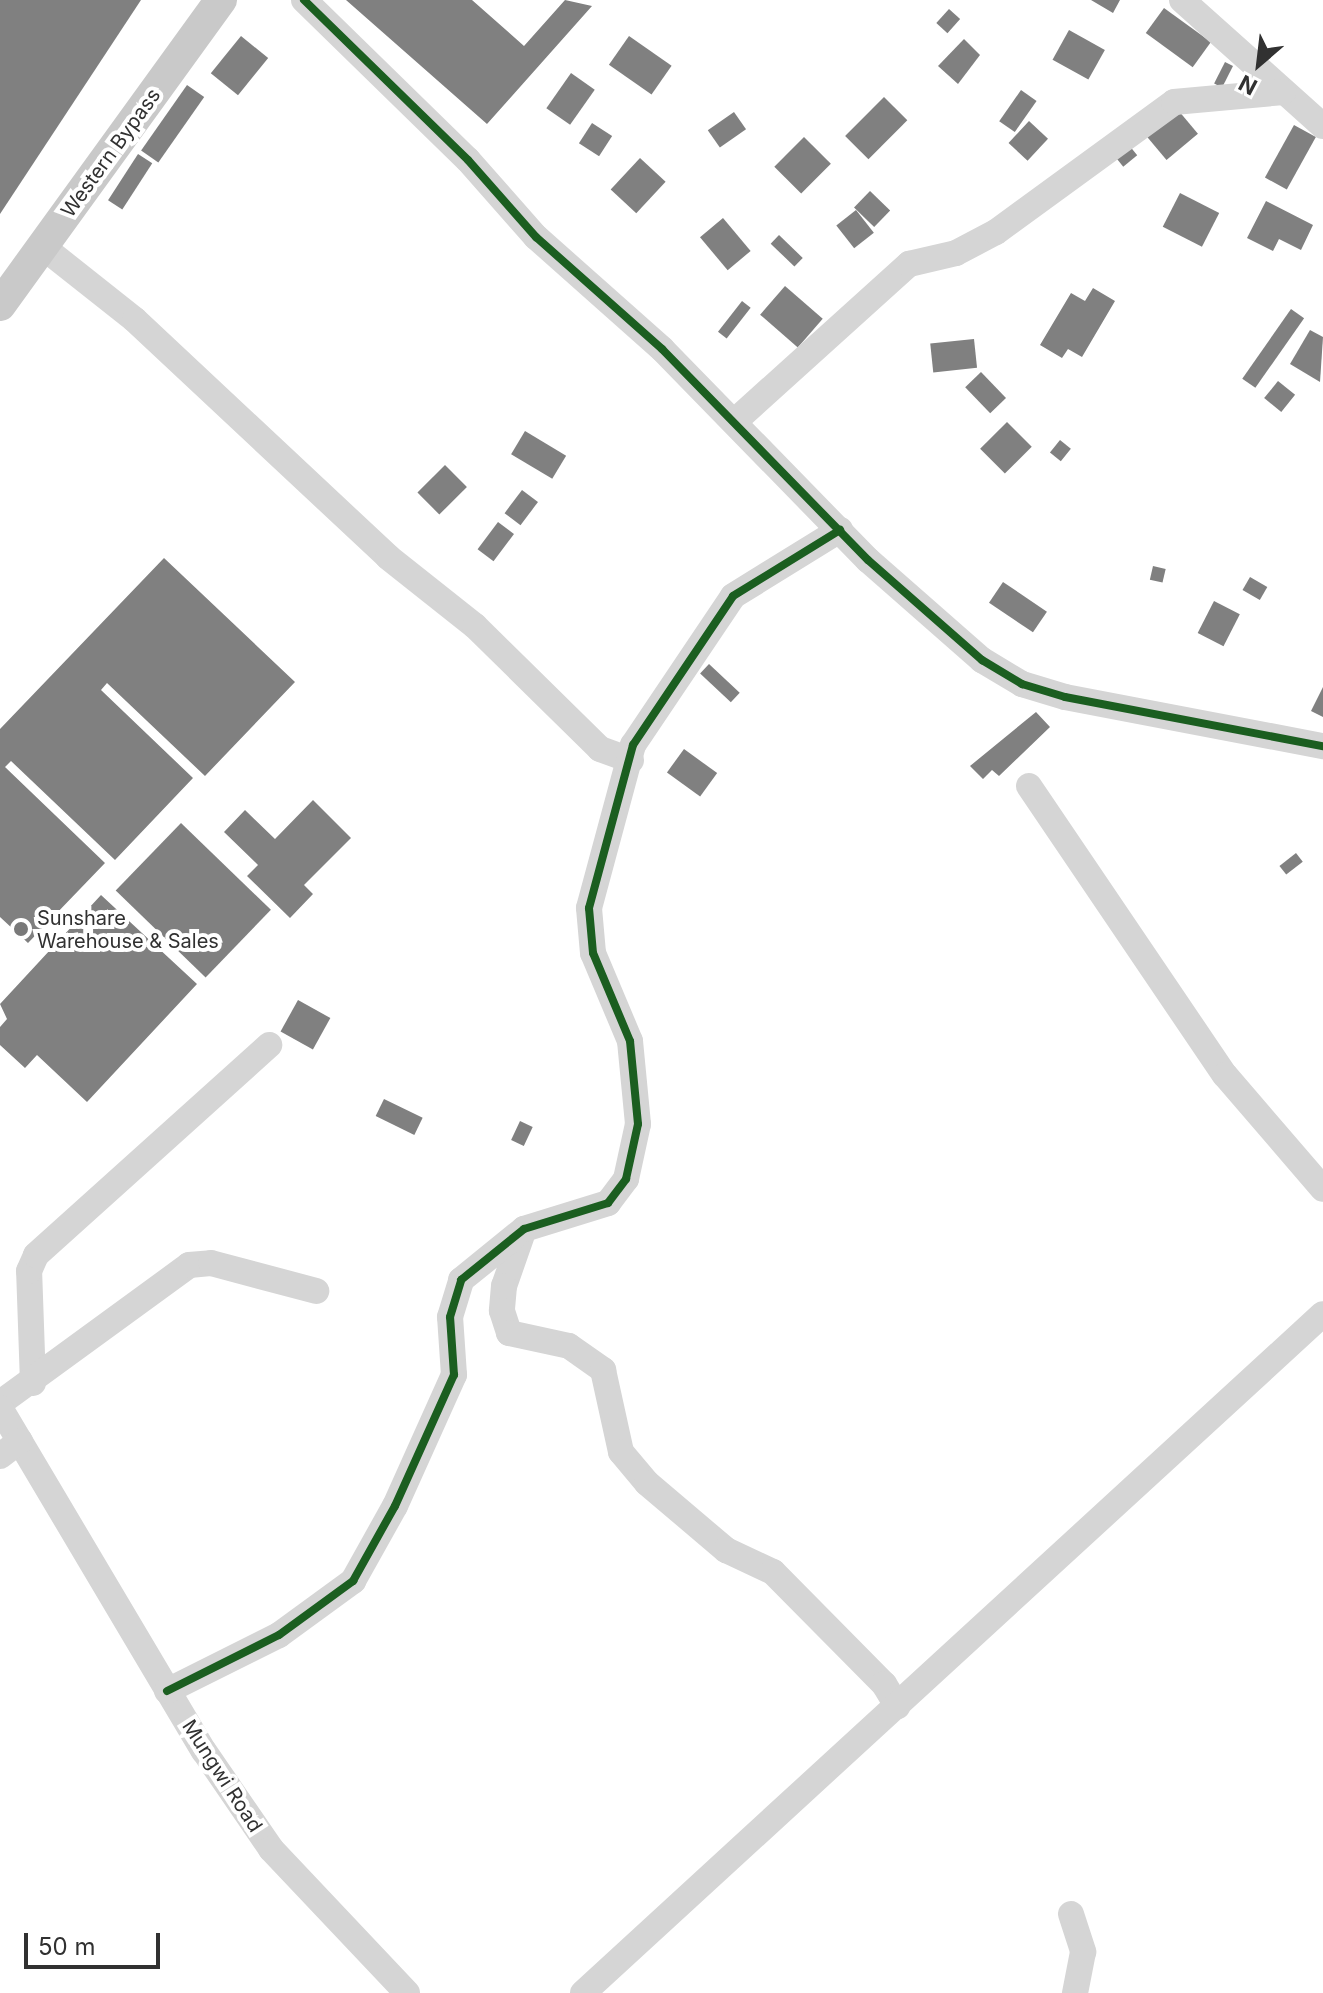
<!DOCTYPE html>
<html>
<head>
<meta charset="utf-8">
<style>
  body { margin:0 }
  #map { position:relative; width:1323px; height:1993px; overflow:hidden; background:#fff; font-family:Inter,sans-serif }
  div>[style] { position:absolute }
  .building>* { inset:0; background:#808080; transform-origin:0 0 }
  .minor>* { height:26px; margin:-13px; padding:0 13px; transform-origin:13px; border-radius:13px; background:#d5d5d5 }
  .major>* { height:32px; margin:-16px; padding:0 16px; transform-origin:16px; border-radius:16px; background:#c9c9c9 }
  .cycleway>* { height:8px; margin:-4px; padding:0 4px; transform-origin:4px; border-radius:4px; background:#1b5e20 }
  .dots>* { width:22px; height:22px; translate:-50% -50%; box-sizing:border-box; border:4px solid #fff; border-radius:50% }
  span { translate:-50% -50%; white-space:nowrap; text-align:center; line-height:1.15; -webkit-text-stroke:8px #fff; paint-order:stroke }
  .street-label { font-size:20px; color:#313131 }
  .poi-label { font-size:20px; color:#313131 }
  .left { translate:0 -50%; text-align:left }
  .north { position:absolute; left:1219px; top:24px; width:80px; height:80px; -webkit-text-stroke:6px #fff; paint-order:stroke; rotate:208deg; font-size:22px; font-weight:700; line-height:32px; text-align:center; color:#313131 }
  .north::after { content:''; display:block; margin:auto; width:28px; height:36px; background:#313131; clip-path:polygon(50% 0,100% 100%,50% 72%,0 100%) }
  .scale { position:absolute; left:24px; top:1933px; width:136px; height:36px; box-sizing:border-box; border:4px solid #313131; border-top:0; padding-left:10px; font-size:24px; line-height:28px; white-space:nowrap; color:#313131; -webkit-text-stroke:6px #fff; paint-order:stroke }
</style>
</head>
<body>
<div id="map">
  <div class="building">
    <i style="clip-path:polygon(0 0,141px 0,0 214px)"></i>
    <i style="clip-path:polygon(346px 0,472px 0,524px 46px,565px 0,592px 6px,487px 124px)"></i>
    <i style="clip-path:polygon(1091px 0,1120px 0,1113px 13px)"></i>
    <i style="left:1164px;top:8px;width:58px;height:31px;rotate:36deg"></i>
    <i style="left:949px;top:9px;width:15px;height:19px;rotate:42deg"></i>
    <i style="left:1069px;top:30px;width:41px;height:34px;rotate:29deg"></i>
    <i style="left:241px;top:36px;width:35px;height:48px;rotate:39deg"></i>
    <i style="left:629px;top:36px;width:52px;height:35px;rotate:35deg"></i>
    <i style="clip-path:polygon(964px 39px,980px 55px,958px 84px,938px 66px)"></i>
    <i style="left:1225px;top:62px;width:9px;height:24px;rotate:27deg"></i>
    <i style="left:571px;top:73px;width:29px;height:43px;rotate:35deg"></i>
    <i style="left:187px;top:85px;width:21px;height:80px;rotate:35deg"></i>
    <i style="left:1021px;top:90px;width:19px;height:38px;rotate:35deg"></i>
    <i style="left:884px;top:97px;width:33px;height:55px;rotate:45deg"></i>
    <i style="left:1178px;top:110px;width:31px;height:41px;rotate:50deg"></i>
    <i style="left:734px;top:112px;width:21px;height:32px;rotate:55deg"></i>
    <i style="left:1029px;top:121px;width:26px;height:30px;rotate:43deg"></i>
    <i style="left:592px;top:123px;width:24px;height:24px;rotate:33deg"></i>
    <i style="left:1294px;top:125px;width:25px;height:60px;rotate:29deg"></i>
    <i style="left:804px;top:137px;width:38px;height:42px;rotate:45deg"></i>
    <i style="left:1124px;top:139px;width:21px;height:18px;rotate:51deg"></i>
    <i style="left:138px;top:154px;width:17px;height:55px;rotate:33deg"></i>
    <i style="left:640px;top:158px;width:35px;height:43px;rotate:43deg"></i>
    <i style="left:870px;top:191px;width:28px;height:23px;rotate:44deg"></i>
    <i style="left:1180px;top:193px;width:44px;height:38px;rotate:27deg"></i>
    <i style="clip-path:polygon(1266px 201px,1313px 225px,1301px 250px,1279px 239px,1273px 251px,1247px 238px)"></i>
    <i style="left:856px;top:210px;width:29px;height:25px;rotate:52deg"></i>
    <i style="left:723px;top:218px;width:43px;height:30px;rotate:50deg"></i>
    <i style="left:779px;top:235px;width:33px;height:12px;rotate:44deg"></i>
    <i style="left:785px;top:286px;width:50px;height:38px;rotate:41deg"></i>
    <i style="clip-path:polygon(1093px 288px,1115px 301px,1082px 357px,1068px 349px,1062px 358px,1040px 345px,1071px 293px,1085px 301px)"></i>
    <i style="left:742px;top:301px;width:11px;height:39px;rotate:38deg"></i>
    <i style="left:1291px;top:309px;width:16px;height:85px;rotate:35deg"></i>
    <i style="clip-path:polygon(1310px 330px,1323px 337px,1320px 382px,1290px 364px)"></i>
    <i style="left:974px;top:339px;width:29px;height:44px;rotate:84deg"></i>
    <i style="left:981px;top:372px;width:36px;height:22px;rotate:46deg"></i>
    <i style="left:1278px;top:381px;width:22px;height:22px;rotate:39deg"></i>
    <i style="left:1007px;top:422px;width:35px;height:38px;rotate:45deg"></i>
    <i style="left:525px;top:431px;width:48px;height:27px;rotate:31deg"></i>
    <i style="left:1060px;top:440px;width:14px;height:16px;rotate:39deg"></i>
    <i style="left:445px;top:465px;width:31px;height:39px;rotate:45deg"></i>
    <i style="left:522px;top:490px;width:20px;height:29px;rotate:37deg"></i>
    <i style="left:498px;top:522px;width:20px;height:34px;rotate:37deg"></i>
    <i style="clip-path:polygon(164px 558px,295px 682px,205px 776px,107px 683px,101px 690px,193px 778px,115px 860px,11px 761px,5px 767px,105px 863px,28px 943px,0 917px,0 729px)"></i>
    <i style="left:1153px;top:566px;width:13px;height:14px;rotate:13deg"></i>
    <i style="left:1250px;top:577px;width:20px;height:15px;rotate:30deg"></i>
    <i style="left:1003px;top:582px;width:53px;height:25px;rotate:34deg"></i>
    <i style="left:1214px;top:601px;width:29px;height:36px;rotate:27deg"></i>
    <i style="left:709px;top:664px;width:42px;height:13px;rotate:43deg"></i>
    <i style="clip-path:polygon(1323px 687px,1323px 717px,1311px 711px)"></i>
    <i style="clip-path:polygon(1036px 712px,1050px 727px,999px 776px,992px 770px,983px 779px,970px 766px)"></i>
    <i style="left:684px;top:749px;width:41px;height:29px;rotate:36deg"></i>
    <i style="clip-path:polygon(313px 800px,351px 838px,304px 885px,313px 894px,290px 918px,247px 876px,258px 865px,224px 832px,245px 810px,275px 839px)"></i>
    <i style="left:181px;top:823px;width:125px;height:94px;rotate:44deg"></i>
    <i style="left:1296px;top:853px;width:11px;height:21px;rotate:52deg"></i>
    <i style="clip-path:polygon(101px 895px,197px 984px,87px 1102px,37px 1055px,25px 1068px,0 1045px,0 1027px,7px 1019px,0 1004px)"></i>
    <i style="left:298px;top:1000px;width:37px;height:36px;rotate:29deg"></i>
    <i style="left:384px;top:1099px;width:43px;height:19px;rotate:26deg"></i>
    <i style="left:520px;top:1121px;width:14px;height:21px;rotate:25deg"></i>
  </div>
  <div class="minor">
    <i style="left:304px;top:0;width:229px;rotate:44.3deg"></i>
    <i style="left:468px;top:160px;width:103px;rotate:48.6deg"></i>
    <i style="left:536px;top:237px;width:169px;rotate:41.6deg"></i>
    <i style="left:662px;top:349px;width:295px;rotate:45.7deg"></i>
    <i style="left:868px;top:560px;width:152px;rotate:41.3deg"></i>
    <i style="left:982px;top:660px;width:47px;rotate:31deg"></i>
    <i style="left:1022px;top:684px;width:45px;rotate:16.8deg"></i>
    <i style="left:1065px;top:697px;width:263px;rotate:10.8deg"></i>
    <i style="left:1182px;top:0;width:189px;rotate:41.8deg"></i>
    <i style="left:43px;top:247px;width:117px;rotate:38.4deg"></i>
    <i style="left:135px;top:320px;width:347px;rotate:43.1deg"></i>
    <i style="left:388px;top:557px;width:111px;rotate:38.4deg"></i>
    <i style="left:475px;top:626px;width:175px;rotate:44.5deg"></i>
    <i style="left:600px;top:749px;width:33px;rotate:20deg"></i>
    <i style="left:734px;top:422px;width:236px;rotate:-42.1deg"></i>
    <i style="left:909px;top:264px;width:48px;rotate:-13.2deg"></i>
    <i style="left:956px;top:253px;width:45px;rotate:-27.7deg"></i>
    <i style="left:996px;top:232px;width:220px;rotate:-36.1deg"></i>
    <i style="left:1174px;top:102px;width:110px;rotate:-5.2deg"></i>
    <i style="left:1029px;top:786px;width:349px;rotate:55.9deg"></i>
    <i style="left:1225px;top:1075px;width:150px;rotate:49.3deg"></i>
    <i style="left:524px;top:1229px;width:60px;rotate:109.3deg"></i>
    <i style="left:504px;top:1286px;width:25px;rotate:95deg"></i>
    <i style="left:502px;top:1311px;width:23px;rotate:72deg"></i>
    <i style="left:509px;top:1333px;width:61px;rotate:12.2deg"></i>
    <i style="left:569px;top:1346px;width:42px;rotate:35.2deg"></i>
    <i style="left:603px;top:1370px;width:84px;rotate:77.6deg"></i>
    <i style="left:621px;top:1452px;width:40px;rotate:50deg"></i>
    <i style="left:647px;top:1483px;width:104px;rotate:40.3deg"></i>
    <i style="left:726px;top:1550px;width:52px;rotate:25.1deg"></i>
    <i style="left:773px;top:1572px;width:158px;rotate:45.3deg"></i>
    <i style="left:884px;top:1684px;width:26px;rotate:59deg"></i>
    <i style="left:33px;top:1383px;width:112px;rotate:-92deg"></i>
    <i style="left:29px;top:1271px;width:17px;rotate:-66deg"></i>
    <i style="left:36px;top:1255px;width:314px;rotate:-42deg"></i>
    <i style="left:0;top:1403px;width:234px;rotate:-36.1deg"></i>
    <i style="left:189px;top:1265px;width:22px;rotate:-5deg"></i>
    <i style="left:211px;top:1263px;width:109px;rotate:14.9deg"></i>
    <i style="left:0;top:1408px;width:399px;rotate:59.3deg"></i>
    <i style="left:204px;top:1751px;width:119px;rotate:55.6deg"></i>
    <i style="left:271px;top:1849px;width:198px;rotate:46.6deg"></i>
    <i style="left:0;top:1456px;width:25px;rotate:-37deg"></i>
    <i style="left:167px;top:1691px;width:125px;rotate:-26.6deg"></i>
    <i style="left:279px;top:1635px;width:92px;rotate:-36.1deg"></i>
    <i style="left:353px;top:1581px;width:86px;rotate:-60.8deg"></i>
    <i style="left:395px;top:1506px;width:144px;rotate:-65.8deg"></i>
    <i style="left:454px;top:1375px;width:58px;rotate:-93.9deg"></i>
    <i style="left:450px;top:1317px;width:39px;rotate:-73deg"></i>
    <i style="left:461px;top:1280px;width:81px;rotate:-39deg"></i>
    <i style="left:524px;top:1229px;width:88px;rotate:-17.2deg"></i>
    <i style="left:608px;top:1203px;width:30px;rotate:-53deg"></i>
    <i style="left:626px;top:1179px;width:56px;rotate:-77.7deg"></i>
    <i style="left:638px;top:1124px;width:83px;rotate:-95.5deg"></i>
    <i style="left:630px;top:1041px;width:95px;rotate:-112.8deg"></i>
    <i style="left:593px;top:953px;width:45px;rotate:-95.1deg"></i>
    <i style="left:589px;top:908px;width:169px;rotate:-74.9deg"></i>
    <i style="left:633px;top:745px;width:179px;rotate:-56.1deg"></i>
    <i style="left:733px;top:596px;width:126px;rotate:-31.7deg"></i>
    <i style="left:1071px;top:1914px;width:40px;rotate:72deg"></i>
    <i style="left:1083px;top:1952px;width:42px;rotate:101deg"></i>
    <i style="left:583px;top:1993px;width:1004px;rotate:-42.54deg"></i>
  </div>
  <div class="major">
    <i style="left:0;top:305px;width:377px;rotate:-54.1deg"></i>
  </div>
  <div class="cycleway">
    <i style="left:304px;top:0;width:229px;rotate:44.3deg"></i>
    <i style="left:468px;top:160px;width:103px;rotate:48.6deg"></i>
    <i style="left:536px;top:237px;width:169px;rotate:41.6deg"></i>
    <i style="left:662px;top:349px;width:295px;rotate:45.7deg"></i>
    <i style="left:868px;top:560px;width:152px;rotate:41.3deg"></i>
    <i style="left:982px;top:660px;width:47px;rotate:31deg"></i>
    <i style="left:1022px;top:684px;width:45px;rotate:16.8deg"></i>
    <i style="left:1065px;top:697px;width:263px;rotate:10.8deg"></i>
    <i style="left:167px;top:1691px;width:125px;rotate:-26.6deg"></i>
    <i style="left:279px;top:1635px;width:92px;rotate:-36.1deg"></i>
    <i style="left:353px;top:1581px;width:86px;rotate:-60.8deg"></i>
    <i style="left:395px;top:1506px;width:144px;rotate:-65.8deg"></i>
    <i style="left:454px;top:1375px;width:58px;rotate:-93.9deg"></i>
    <i style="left:450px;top:1317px;width:39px;rotate:-73deg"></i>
    <i style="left:461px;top:1280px;width:81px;rotate:-39deg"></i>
    <i style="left:524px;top:1229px;width:88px;rotate:-17.2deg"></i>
    <i style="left:608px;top:1203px;width:30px;rotate:-53deg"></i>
    <i style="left:626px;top:1179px;width:56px;rotate:-77.7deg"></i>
    <i style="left:638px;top:1124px;width:83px;rotate:-95.5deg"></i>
    <i style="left:630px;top:1041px;width:95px;rotate:-112.8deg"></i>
    <i style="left:593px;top:953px;width:45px;rotate:-95.1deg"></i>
    <i style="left:589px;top:908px;width:169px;rotate:-74.9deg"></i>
    <i style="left:633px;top:745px;width:179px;rotate:-56.1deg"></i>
    <i style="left:733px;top:596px;width:126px;rotate:-31.7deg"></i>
  </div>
  <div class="dots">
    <i style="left:21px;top:929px;background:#797979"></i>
  </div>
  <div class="street-label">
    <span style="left:111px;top:153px;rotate:-54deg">Western Bypass</span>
    <span style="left:222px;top:1776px;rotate:57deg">Mungwi Road</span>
  </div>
  <div class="poi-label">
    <span class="left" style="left:37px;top:930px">Sunshare<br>Warehouse &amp; Sales</span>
  </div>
  <div class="north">N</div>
  <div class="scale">50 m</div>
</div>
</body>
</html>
